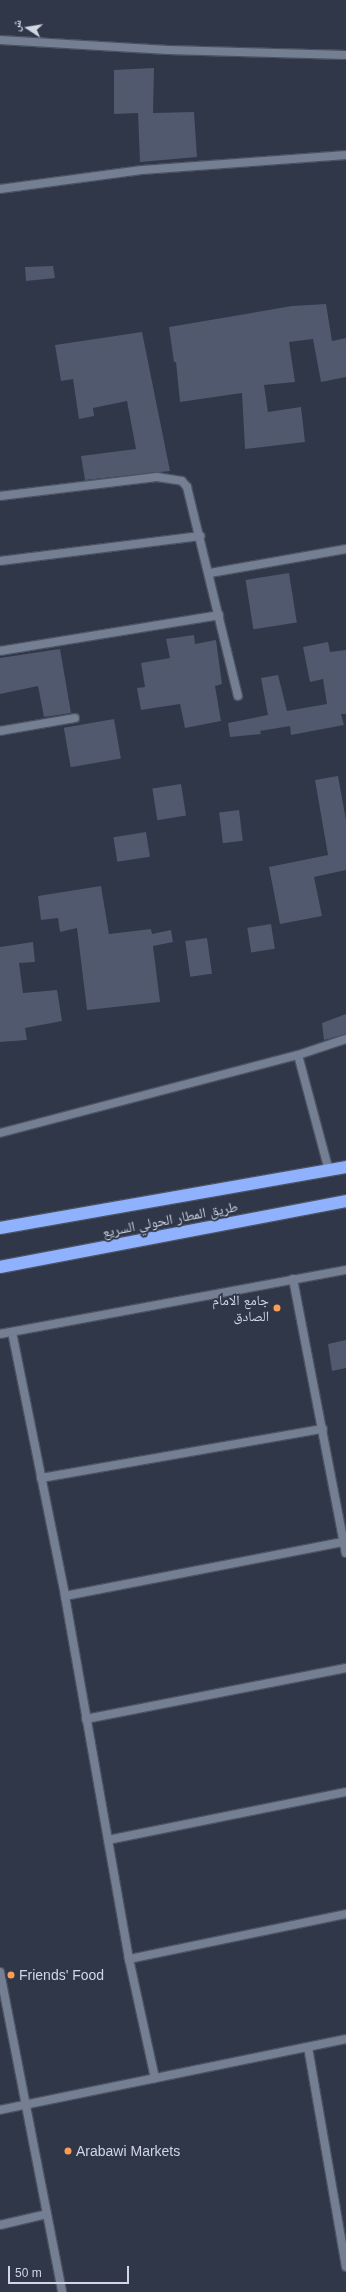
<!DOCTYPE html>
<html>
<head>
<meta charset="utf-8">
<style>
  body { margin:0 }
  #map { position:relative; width:346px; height:2292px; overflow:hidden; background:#2f3749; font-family:Helvetica,"Noto Naskh Arabic",sans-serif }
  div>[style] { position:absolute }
  .building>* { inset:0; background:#50596d; transform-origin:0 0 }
  .roads { filter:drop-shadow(1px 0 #4b5261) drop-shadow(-1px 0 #4b5261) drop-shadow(0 1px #4b5261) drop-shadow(0 -1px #4b5261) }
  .street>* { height:8px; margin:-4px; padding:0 4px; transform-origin:4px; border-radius:4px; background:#757f93 }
  .highway>* { height:12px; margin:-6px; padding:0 6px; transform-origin:6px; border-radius:6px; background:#90b2fe }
  .dots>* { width:11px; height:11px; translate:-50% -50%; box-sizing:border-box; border:2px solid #2f3749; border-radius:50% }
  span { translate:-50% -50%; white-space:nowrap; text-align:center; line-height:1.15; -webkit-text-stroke:3.5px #2f3749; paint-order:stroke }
  .street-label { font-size:14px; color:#d1d6e2 }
  .poi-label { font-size:14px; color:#d1d6e2 }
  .right { translate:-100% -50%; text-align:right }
  .left { translate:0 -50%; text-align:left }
  .north { position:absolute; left:8px; top:8px; width:40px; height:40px; -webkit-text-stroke:3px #2f3749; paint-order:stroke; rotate:282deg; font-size:11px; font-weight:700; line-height:16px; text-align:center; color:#d1d6e2 }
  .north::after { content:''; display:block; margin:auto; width:14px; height:18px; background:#d1d6e2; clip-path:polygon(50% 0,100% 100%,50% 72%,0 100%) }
  .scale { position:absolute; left:8px; top:2266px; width:121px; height:18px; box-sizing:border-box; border:2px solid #d1d6e2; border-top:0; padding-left:5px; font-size:12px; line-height:14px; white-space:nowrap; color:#d1d6e2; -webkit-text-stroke:3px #2f3749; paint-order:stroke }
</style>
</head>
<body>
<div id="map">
  <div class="building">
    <i style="clip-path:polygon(154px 68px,153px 113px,194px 112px,197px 157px,140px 162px,138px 113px,114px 114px,114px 70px)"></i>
    <i style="clip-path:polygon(53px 266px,55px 278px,26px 281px,25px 267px)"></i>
    <i style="clip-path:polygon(326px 304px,332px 341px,346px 338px,346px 377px,321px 382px,313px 339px,289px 342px,295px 382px,264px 385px,268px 412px,301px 407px,305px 442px,245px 449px,242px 393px,180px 402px,176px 362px,174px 362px,169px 327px,292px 306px)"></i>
    <i style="clip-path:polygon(142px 332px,170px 471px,85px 480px,81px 456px,136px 449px,127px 401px,93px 408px,94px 416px,79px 419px,73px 379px,61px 381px,55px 345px)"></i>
    <i style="left:289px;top:573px;width:50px;height:44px;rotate:81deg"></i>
    <i style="clip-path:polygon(194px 635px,195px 644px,216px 640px,222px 684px,215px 686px,221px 721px,185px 728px,180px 704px,141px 710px,137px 688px,145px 687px,141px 663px,170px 658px,166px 639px)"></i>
    <i style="clip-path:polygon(328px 642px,330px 652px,346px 650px,346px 714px,341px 714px,344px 725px,291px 735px,290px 726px,260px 731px,261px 734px,230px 737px,228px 723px,268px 715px,261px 678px,278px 675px,287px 711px,327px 704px,323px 679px,310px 682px,303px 647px)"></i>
    <i style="clip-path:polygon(60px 649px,71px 713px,44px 717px,38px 686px,0 694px,0 658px)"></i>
    <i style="left:114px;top:719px;width:40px;height:51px;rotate:80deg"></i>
    <i style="clip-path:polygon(338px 776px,346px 820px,346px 870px,314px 877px,322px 916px,280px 924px,269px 867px,328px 855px,315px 780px)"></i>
    <i style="left:181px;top:784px;width:32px;height:29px;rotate:81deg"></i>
    <i style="left:239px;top:810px;width:31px;height:20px;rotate:83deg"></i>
    <i style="left:146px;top:832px;width:25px;height:33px;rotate:81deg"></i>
    <i style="clip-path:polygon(101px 886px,109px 934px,151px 929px,152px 934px,171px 930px,173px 942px,153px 946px,160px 1002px,87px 1010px,77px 928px,60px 932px,58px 918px,41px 920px,38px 896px)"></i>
    <i style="left:271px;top:924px;width:25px;height:24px;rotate:81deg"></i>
    <i style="left:207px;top:938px;width:36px;height:22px;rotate:82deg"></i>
    <i style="clip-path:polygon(33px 942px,35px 962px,19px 963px,23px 993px,57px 990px,62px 1021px,25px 1028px,27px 1040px,0 1042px,0 947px)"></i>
    <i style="clip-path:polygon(346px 1014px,346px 1034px,324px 1040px,322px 1023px)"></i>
    <i style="clip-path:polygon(346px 1340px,346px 1368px,332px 1371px,328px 1344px)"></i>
  </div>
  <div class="roads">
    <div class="street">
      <i style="left:0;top:40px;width:168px;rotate:3.4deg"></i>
      <i style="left:168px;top:50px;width:178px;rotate:1.6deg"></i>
      <i style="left:0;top:189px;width:143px;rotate:-7.6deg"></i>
      <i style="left:142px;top:170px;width:205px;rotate:-4.2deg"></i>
      <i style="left:0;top:496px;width:158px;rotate:-6.9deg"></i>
      <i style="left:157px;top:477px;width:25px;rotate:9deg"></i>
      <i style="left:182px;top:481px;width:8px;rotate:50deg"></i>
      <i style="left:187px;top:487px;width:215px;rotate:76.3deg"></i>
      <i style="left:0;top:561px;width:202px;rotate:-7.1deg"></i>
      <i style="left:210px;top:573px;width:138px;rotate:-10deg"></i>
      <i style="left:0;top:651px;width:222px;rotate:-9.3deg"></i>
      <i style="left:0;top:731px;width:76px;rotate:-9.8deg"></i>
      <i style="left:298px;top:1055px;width:120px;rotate:75deg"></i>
      <i style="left:0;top:1133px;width:308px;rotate:-14.7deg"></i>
      <i style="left:298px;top:1055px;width:51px;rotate:-18.4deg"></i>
      <i style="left:293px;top:1279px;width:279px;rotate:79.1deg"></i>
      <i style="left:12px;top:1332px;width:269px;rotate:78.6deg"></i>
      <i style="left:65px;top:1596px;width:369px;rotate:80deg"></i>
      <i style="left:129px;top:1959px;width:122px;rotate:77.7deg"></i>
      <i style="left:0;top:1334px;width:352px;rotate:-10.5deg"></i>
      <i style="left:41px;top:1478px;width:286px;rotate:-9.9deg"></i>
      <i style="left:65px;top:1596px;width:284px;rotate:-11deg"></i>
      <i style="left:86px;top:1719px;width:265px;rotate:-11.1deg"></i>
      <i style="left:108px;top:1840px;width:243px;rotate:-11.4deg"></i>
      <i style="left:129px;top:1959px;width:222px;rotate:-11.7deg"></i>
      <i style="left:0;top:1972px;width:326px;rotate:79deg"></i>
      <i style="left:308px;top:2047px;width:223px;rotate:80.2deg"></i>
      <i style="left:0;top:2110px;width:353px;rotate:-11.6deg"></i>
      <i style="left:0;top:2225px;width:48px;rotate:-13.2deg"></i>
    </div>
    <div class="highway">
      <i style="left:0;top:1228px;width:351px;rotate:-10deg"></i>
      <i style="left:0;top:1267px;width:352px;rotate:-10.8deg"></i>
    </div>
  </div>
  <div class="dots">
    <i style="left:277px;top:1308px;background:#fd9c55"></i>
    <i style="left:11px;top:1975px;background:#fd9c55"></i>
    <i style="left:68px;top:2151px;background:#fd9c55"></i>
  </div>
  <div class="street-label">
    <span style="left:170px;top:1219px;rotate:-11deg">طريق المطار الحولي السريع</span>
  </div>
  <div class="poi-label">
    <span class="right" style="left:269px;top:1308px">جامع الامام<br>الصادق</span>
    <span class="left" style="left:19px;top:1975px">Friends' Food</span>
    <span class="left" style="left:76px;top:2151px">Arabawi Markets</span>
  </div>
  <div class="north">ش</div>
  <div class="scale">50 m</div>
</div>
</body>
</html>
